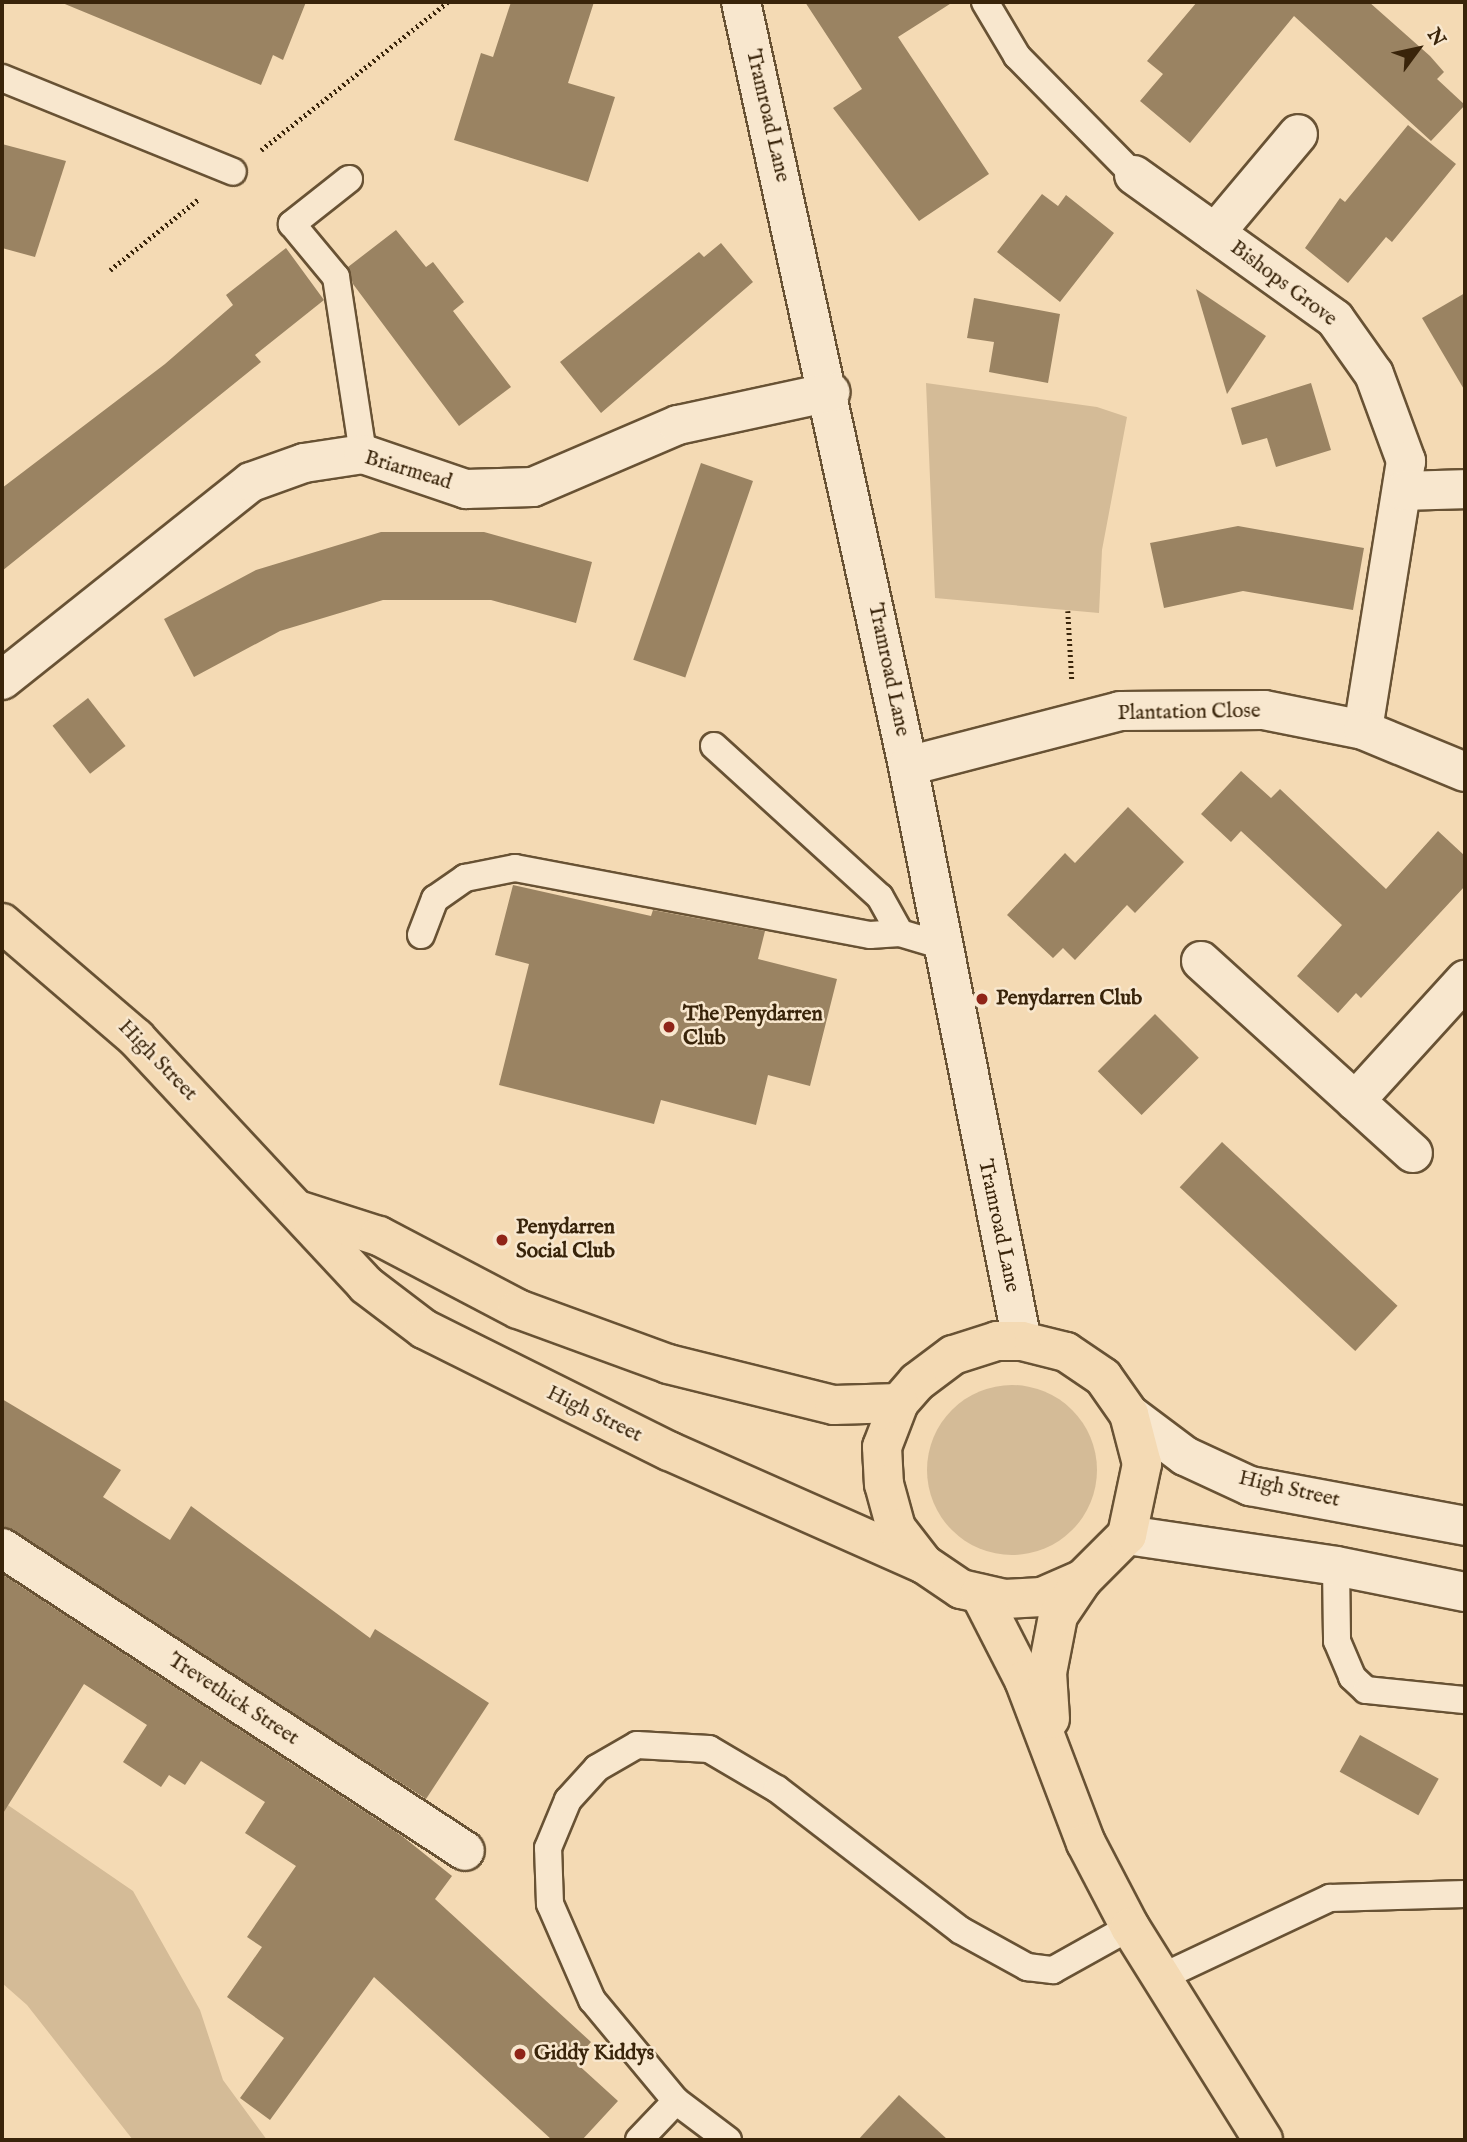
<!DOCTYPE html>
<html>
<head>
<meta charset="utf-8">
<style>
  body { margin:0 }
  #map { position:relative; width:1467px; height:2142px; overflow:hidden; background:#f4dab4; font-family:"IM FELL English",serif }
  div>[style] { position:absolute }
  .green>* { inset:0; background:#d4bb97 }
  .round { border-radius:50% }
  .building>* { inset:0; background:#9a8362; transform-origin:0 0 }
  .path>* { height:4.5px; margin-top:-2.25px; transform-origin:0; background:repeating-linear-gradient(90deg,#39240a 0 2px,transparent 0 5.5px) }
  .roads { filter:drop-shadow(2px 0 #685234) drop-shadow(-2px 0 #685234) drop-shadow(0 2px #685234) drop-shadow(0 -2px #685234) }
  .lane>* { height:26px; margin:-13px; padding:0 13px; transform-origin:13px; border-radius:13px; background:#f8e7ce }
  .street>* { height:38px; margin:-19px; padding:0 19px; transform-origin:19px; border-radius:19px; background:#f8e7ce }
  .secondary>* { height:38px; margin:-19px; padding:0 19px; transform-origin:19px; border-radius:19px; background:#f8e7ce }
  .primary>* { height:38px; margin:-19px; padding:0 19px; transform-origin:19px; border-radius:19px; background:#f4dab4 }
  .dots>* { width:19px; height:19px; translate:-50% -50%; box-sizing:border-box; border:4px solid #f8e7ce; border-radius:50% }
  span { translate:-50% -50%; white-space:nowrap; text-align:center; line-height:1.15; -webkit-text-stroke:5px #f8e7ce; paint-order:stroke }
  .street-label { font-size:21px; color:#39240a }
  .poi-label { font-size:21px; color:#39240a; font-weight:700 }
  .left { translate:0 -50%; text-align:left }
  .frame { position:absolute; inset:0; border:4px solid #39240a; pointer-events:none }
  .north { position:absolute; left:1383px; top:14px; width:70px; height:70px; -webkit-text-stroke:5px #f8e7ce; paint-order:stroke; rotate:57deg; font-size:19px; font-weight:700; line-height:28px; text-align:center; color:#39240a }
  .north::after { content:''; display:block; margin:auto; width:24px; height:32px; background:#39240a; clip-path:polygon(50% 0,100% 100%,50% 72%,0 100%) }
</style>
</head>
<body>
<div id="map">
  <div class="green">
    <i style="clip-path:polygon(926px 383px,1097px 407px,1127px 417px,1102px 550px,1099px 613px,935px 598px)"></i>
    <i class="round" style="left:927px;top:1385px;width:170px;height:170px"></i>
    <i style="clip-path:polygon(2px 1801px,133px 1891px,200px 2010px,223px 2080px,267px 2140px,133px 2140px,27px 2005px,2px 1983px)"></i>
  </div>
  <div class="building">
    <i style="clip-path:polygon(60px 2px,306px 2px,283px 60px,273px 55px,261px 85px)"></i>
    <i style="clip-path:polygon(511px 2px,594px 2px,568px 83px,615px 97px,588px 182px,454px 140px,481px 53px,493px 57px)"></i>
    <i style="clip-path:polygon(805px 2px,953px 2px,898px 37px,989px 174px,919px 221px,833px 108px,862px 89px)"></i>
    <i style="clip-path:polygon(1197px 2px,1369px 2px,1430px 56px,1444px 72px,1437px 79px,1465px 105px,1431px 141px,1294px 16px,1190px 143px,1140px 101px,1163px 74px,1147px 61px)"></i>
    <i style="clip-path:polygon(1408px 125px,1456px 164px,1392px 242px,1386px 237px,1348px 283px,1305px 248px,1340px 198px,1345px 202px)"></i>
    <i style="clip-path:polygon(2px 144px,66px 161px,35px 257px,2px 248px)"></i>
    <i style="clip-path:polygon(1042px 194px,1058px 206px,1066px 195px,1114px 233px,1060px 302px,997px 252px)"></i>
    <i style="clip-path:polygon(396px 230px,426px 267px,433px 262px,464px 302px,453px 311px,511px 387px,459px 426px,353px 284px,348px 267px)"></i>
    <i style="clip-path:polygon(721px 243px,753px 282px,601px 413px,560px 362px,699px 252px,704px 257px)"></i>
    <i style="clip-path:polygon(286px 248px,324px 300px,255px 355px,261px 362px,2px 571px,2px 488px,165px 364px,233px 305px,226px 295px)"></i>
    <i style="clip-path:polygon(1196px 289px,1266px 336px,1227px 394px)"></i>
    <i style="clip-path:polygon(1465px 293px,1465px 391px,1422px 318px)"></i>
    <i style="clip-path:polygon(974px 298px,1060px 314px,1048px 383px,989px 372px,994px 342px,967px 338px)"></i>
    <i style="clip-path:polygon(1311px 383px,1331px 450px,1276px 467px,1267px 438px,1242px 445px,1231px 408px)"></i>
    <i style="left:701px;top:463px;width:55px;height:208px;rotate:19deg"></i>
    <i style="clip-path:polygon(1238px 526px,1364px 548px,1353px 610px,1243px 591px,1164px 608px,1150px 543px)"></i>
    <i style="clip-path:polygon(381px 532px,484px 532px,592px 562px,576px 623px,491px 600px,383px 600px,280px 631px,194px 677px,164px 619px,256px 570px)"></i>
    <i style="left:88px;top:698px;width:61px;height:45px;rotate:52deg"></i>
    <i style="clip-path:polygon(1241px 771px,1271px 798px,1280px 789px,1386px 889px,1438px 831px,1465px 856px,1465px 886px,1361px 998px,1356px 993px,1338px 1013px,1297px 976px,1342px 925px,1241px 831px,1231px 842px,1201px 814px)"></i>
    <i style="clip-path:polygon(1128px 807px,1184px 862px,1135px 913px,1127px 905px,1075px 960px,1063px 948px,1053px 958px,1007px 915px,1065px 853px,1075px 863px)"></i>
    <i style="clip-path:polygon(513px 885px,651px 916px,653px 910px,765px 931px,758px 959px,837px 979px,810px 1086px,768px 1075px,756px 1125px,661px 1100px,654px 1124px,499px 1085px,529px 964px,495px 955px)"></i>
    <i style="left:1155px;top:1014px;width:62px;height:81px;rotate:45deg"></i>
    <i style="left:1222px;top:1142px;width:240px;height:62px;rotate:43deg"></i>
    <i style="clip-path:polygon(2px 1399px,121px 1470px,103px 1497px,170px 1540px,191px 1506px,370px 1638px,375px 1629px,489px 1703px,426px 1799px,2px 1526px)"></i>
    <i style="clip-path:polygon(2px 1574px,402px 1836px,452px 1876px,435px 1899px,591px 2042px,574px 2061px,618px 2101px,582px 2140px,552px 2140px,374px 1977px,270px 2120px,240px 2098px,284px 2038px,227px 1997px,262px 1947px,247px 1937px,296px 1866px,245px 1833px,265px 1802px,201px 1761px,185px 1785px,169px 1775px,161px 1787px,123px 1762px,147px 1725px,84px 1684px,2px 1815px)"></i>
    <i style="left:1360px;top:1735px;width:90px;height:42px;rotate:29deg"></i>
    <i style="clip-path:polygon(899px 2095px,948px 2140px,858px 2140px)"></i>
  </div>
  <div class="path">
    <i style="left:261px;top:150px;width:238px;rotate:-38.4deg"></i>
    <i style="left:110px;top:270px;width:115px;rotate:-38.7deg"></i>
    <i style="left:1068px;top:611px;width:70px;rotate:86.7deg"></i>
  </div>
  <div class="roads">
    <div class="lane">
      <i style="left:985px;top:2px;width:63px;rotate:59.3deg"></i>
      <i style="left:1017px;top:56px;width:167px;rotate:45.5deg"></i>
      <i style="left:2px;top:78px;width:249px;rotate:22.1deg"></i>
      <i style="left:349px;top:179px;width:73px;rotate:141.7deg"></i>
      <i style="left:292px;top:224px;width:69px;rotate:50.3deg"></i>
      <i style="left:336px;top:277px;width:179px;rotate:81.3deg"></i>
      <i style="left:714px;top:746px;width:224px;rotate:42.3deg"></i>
      <i style="left:880px;top:897px;width:41px;rotate:60.9deg"></i>
      <i style="left:900px;top:933px;width:42px;rotate:16.7deg"></i>
      <i style="left:421px;top:935px;width:39px;rotate:-69deg"></i>
      <i style="left:435px;top:899px;width:37px;rotate:-35deg"></i>
      <i style="left:465px;top:878px;width:51px;rotate:-11.3deg"></i>
      <i style="left:515px;top:868px;width:361px;rotate:10.7deg"></i>
      <i style="left:870px;top:935px;width:30px;rotate:-4deg"></i>
      <i style="left:1336px;top:1566px;width:75px;rotate:89.2deg"></i>
      <i style="left:1337px;top:1641px;width:39px;rotate:67deg"></i>
      <i style="left:1352px;top:1677px;width:19px;rotate:43deg"></i>
      <i style="left:1366px;top:1690px;width:100px;rotate:5.8deg"></i>
      <i style="left:1162px;top:1977px;width:186px;rotate:-25.2deg"></i>
      <i style="left:1330px;top:1898px;width:135px;rotate:-1.7deg"></i>
      <i style="left:676px;top:2101px;width:65px;rotate:36.9deg"></i>
      <i style="left:639px;top:2140px;width:54px;rotate:-46.5deg"></i>
      <i style="left:676px;top:2101px;width:131px;rotate:-129.7deg"></i>
      <i style="left:592px;top:2000px;width:105px;rotate:-113.6deg"></i>
      <i style="left:550px;top:1904px;width:56px;rotate:-92deg"></i>
      <i style="left:548px;top:1848px;width:52px;rotate:-67.4deg"></i>
      <i style="left:568px;top:1800px;width:43px;rotate:-47.8deg"></i>
      <i style="left:597px;top:1768px;width:46px;rotate:-29.9deg"></i>
      <i style="left:637px;top:1745px;width:72px;rotate:3.2deg"></i>
      <i style="left:709px;top:1749px;width:79px;rotate:30.5deg"></i>
      <i style="left:777px;top:1789px;width:231px;rotate:37.6deg"></i>
      <i style="left:960px;top:1930px;width:77px;rotate:28.9deg"></i>
      <i style="left:1027px;top:1967px;width:26px;rotate:7deg"></i>
      <i style="left:1053px;top:1970px;width:88px;rotate:-29.2deg"></i>
    </div>
    <div class="street">
      <i style="left:741px;top:2px;width:782px;rotate:77.67deg"></i>
      <i style="left:908px;top:766px;width:586px;rotate:78.79deg"></i>
      <i style="left:1134px;top:175px;width:247px;rotate:35.6deg"></i>
      <i style="left:1335px;top:319px;width:67px;rotate:54.7deg"></i>
      <i style="left:1374px;top:374px;width:93px;rotate:69.8deg"></i>
      <i style="left:1406px;top:461px;width:272px;rotate:99.1deg"></i>
      <i style="left:1215px;top:233px;width:129px;rotate:-50deg"></i>
      <i style="left:1403px;top:491px;width:62px;rotate:-1.8deg"></i>
      <i style="left:2px;top:680px;width:318px;rotate:-38.5deg"></i>
      <i style="left:251px;top:482px;width:56px;rotate:-19.7deg"></i>
      <i style="left:304px;top:463px;width:60px;rotate:-8.7deg"></i>
      <i style="left:363px;top:454px;width:109px;rotate:18.8deg"></i>
      <i style="left:466px;top:489px;width:67px;rotate:-1.7deg"></i>
      <i style="left:533px;top:487px;width:158px;rotate:-23.2deg"></i>
      <i style="left:678px;top:425px;width:156px;rotate:-12.2deg"></i>
      <i style="left:908px;top:766px;width:219px;rotate:-14.5deg"></i>
      <i style="left:1120px;top:711px;width:144px;rotate:-0.4deg"></i>
      <i style="left:1264px;top:710px;width:101px;rotate:11.4deg"></i>
      <i style="left:1363px;top:730px;width:110px;rotate:22.4deg"></i>
      <i style="left:1201px;top:961px;width:286px;rotate:42.2deg"></i>
      <i style="left:1355px;top:1101px;width:164px;rotate:-47.7deg"></i>
      <i style="left:2px;top:1548px;width:553px;rotate:33.2deg"></i>
    </div>
    <div class="secondary">
      <i style="left:1129px;top:1414px;width:70px;rotate:36.9deg"></i>
      <i style="left:1185px;top:1456px;width:72px;rotate:24.8deg"></i>
      <i style="left:1250px;top:1486px;width:219px;rotate:10.5deg"></i>
      <i style="left:1127px;top:1535px;width:211px;rotate:8.4deg"></i>
      <i style="left:1336px;top:1566px;width:132px;rotate:11.4deg"></i>
    </div>
    <div class="primary">
      <i style="left:2px;top:923px;width:177px;rotate:40.6deg"></i>
      <i style="left:136px;top:1038px;width:338px;rotate:47deg"></i>
      <i style="left:366px;top:1285px;width:73px;rotate:37.2deg"></i>
      <i style="left:424px;top:1329px;width:274px;rotate:26.5deg"></i>
      <i style="left:669px;top:1451px;width:279px;rotate:23.9deg"></i>
      <i style="left:924px;top:1564px;width:45px;rotate:34deg"></i>
      <i style="left:961px;top:1589px;width:45px;rotate:12.8deg"></i>
      <i style="left:1005px;top:1599px;width:37px;rotate:-3deg"></i>
      <i style="left:1042px;top:1597px;width:45px;rotate:-23.7deg"></i>
      <i style="left:1083px;top:1579px;width:62px;rotate:-45deg"></i>
      <i style="left:1127px;top:1535px;width:73px;rotate:-78.1deg"></i>
      <i style="left:1142px;top:1464px;width:52px;rotate:-104.6deg"></i>
      <i style="left:1129px;top:1414px;width:45px;rotate:-125.1deg"></i>
      <i style="left:1103px;top:1377px;width:45px;rotate:-146deg"></i>
      <i style="left:1066px;top:1352px;width:45px;rotate:-166deg"></i>
      <i style="left:1022px;top:1341px;width:25px;rotate:180deg"></i>
      <i style="left:997px;top:1341px;width:46px;rotate:162.3deg"></i>
      <i style="left:953px;top:1355px;width:45px;rotate:143.1deg"></i>
      <i style="left:917px;top:1382px;width:28px;rotate:131deg"></i>
      <i style="left:899px;top:1403px;width:47px;rotate:111.1deg"></i>
      <i style="left:882px;top:1447px;width:37px;rotate:87deg"></i>
      <i style="left:884px;top:1484px;width:46px;rotate:74.7deg"></i>
      <i style="left:896px;top:1528px;width:46px;rotate:52.1deg"></i>
      <i style="left:301px;top:1211px;width:82px;rotate:17.8deg"></i>
      <i style="left:379px;top:1236px;width:157px;rotate:27.7deg"></i>
      <i style="left:518px;top:1309px;width:160px;rotate:20.1deg"></i>
      <i style="left:668px;top:1364px;width:171px;rotate:13.9deg"></i>
      <i style="left:834px;top:1405px;width:65px;rotate:-1.8deg"></i>
      <i style="left:980px;top:1594px;width:97px;rotate:62.9deg"></i>
      <i style="left:1024px;top:1680px;width:174px;rotate:69.2deg"></i>
      <i style="left:1086px;top:1843px;width:95px;rotate:62.4deg"></i>
      <i style="left:1130px;top:1927px;width:251px;rotate:58deg"></i>
      <i style="left:1050px;top:1719px;width:46px;rotate:-93.7deg"></i>
      <i style="left:1047px;top:1673px;width:58px;rotate:-79.1deg"></i>
      <i style="left:1058px;top:1616px;width:45px;rotate:-56deg"></i>
    </div>
  </div>
  <div class="dots">
    <i style="left:982px;top:999px;background:#8f2418"></i>
    <i style="left:669px;top:1027px;background:#8f2418"></i>
    <i style="left:502px;top:1240px;background:#8f2418"></i>
    <i style="left:520px;top:2054px;background:#8f2418"></i>
  </div>
  <div class="street-label">
    <span style="left:767px;top:116px;rotate:77deg">Tramroad Lane</span>
    <span style="left:1283px;top:284px;rotate:37deg">Bishops Grove</span>
    <span style="left:408px;top:471px;rotate:17deg">Briarmead</span>
    <span style="left:888px;top:670px;rotate:78deg">Tramroad Lane</span>
    <span style="left:1189px;top:713px;rotate:-1deg">Plantation Close</span>
    <span style="left:157px;top:1061px;rotate:46deg">High Street</span>
    <span style="left:998px;top:1226px;rotate:78deg">Tramroad Lane</span>
    <span style="left:594px;top:1415px;rotate:26deg">High Street</span>
    <span style="left:1289px;top:1490px;rotate:13deg">High Street</span>
    <span style="left:233px;top:1700px;rotate:33deg">Trevethick Street</span>
  </div>
  <div class="poi-label">
    <span class="left" style="left:996px;top:999px">Penydarren Club</span>
    <span class="left" style="left:683px;top:1027px">The Penydarren<br>Club</span>
    <span class="left" style="left:516px;top:1240px">Penydarren<br>Social Club</span>
    <span class="left" style="left:534px;top:2054px">Giddy Kiddys</span>
  </div>
  <div class="frame"></div>
  <div class="north">N</div>
</div>
</body>
</html>
